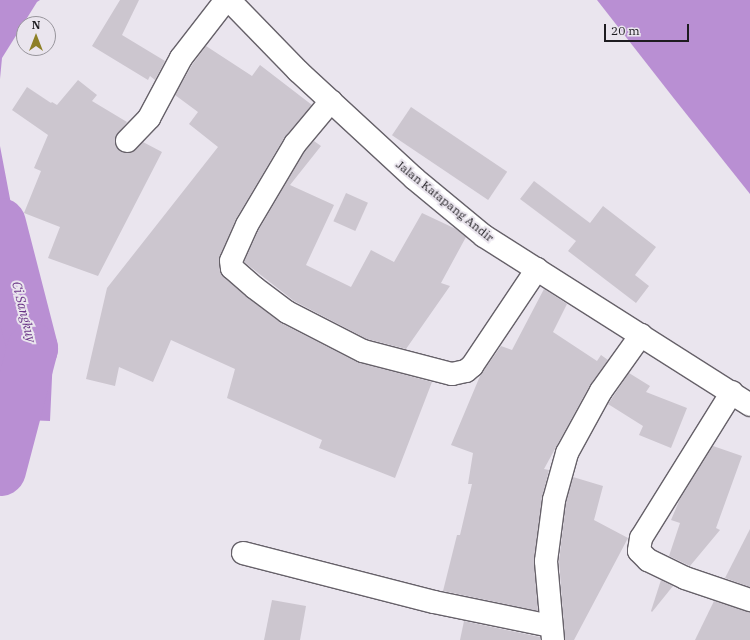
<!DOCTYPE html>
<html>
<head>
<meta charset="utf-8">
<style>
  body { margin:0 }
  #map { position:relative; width:750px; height:640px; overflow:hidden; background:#eae5ee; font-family:"IBM Plex Serif",serif }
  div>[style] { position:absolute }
  .water>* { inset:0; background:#b98fd3 }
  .river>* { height:51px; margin:-25.5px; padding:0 25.5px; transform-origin:25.5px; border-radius:25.5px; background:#b98fd3 }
  .building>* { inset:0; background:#ccc6cf; transform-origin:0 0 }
  .roads { filter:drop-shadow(1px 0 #666169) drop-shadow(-1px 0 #666169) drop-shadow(0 1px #666169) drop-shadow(0 -1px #666169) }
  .minor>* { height:22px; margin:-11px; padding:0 11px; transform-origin:11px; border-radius:11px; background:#fff }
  span { translate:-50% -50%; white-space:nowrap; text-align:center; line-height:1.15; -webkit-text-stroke:4px #eae5ee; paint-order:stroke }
  .street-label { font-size:12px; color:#1e1c20 }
  .water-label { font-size:13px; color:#693486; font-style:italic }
  .north { position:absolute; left:16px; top:16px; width:40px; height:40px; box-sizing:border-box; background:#eae5ee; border:1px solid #98959c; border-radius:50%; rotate:0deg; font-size:11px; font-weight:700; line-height:16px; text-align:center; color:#1e1c20 }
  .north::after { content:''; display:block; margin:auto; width:14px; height:18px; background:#8e8027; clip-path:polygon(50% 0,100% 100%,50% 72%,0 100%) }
  .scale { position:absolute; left:604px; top:24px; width:85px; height:18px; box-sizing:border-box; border:2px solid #1e1c20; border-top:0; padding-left:5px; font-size:12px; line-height:14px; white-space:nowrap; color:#1e1c20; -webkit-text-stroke:3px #eae5ee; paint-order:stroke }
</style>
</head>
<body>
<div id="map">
  <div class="water">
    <i style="clip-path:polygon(0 0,40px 0,37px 2px,2px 58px,0 79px)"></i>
    <i style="clip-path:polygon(597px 0,750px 0,750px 194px,672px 96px)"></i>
    <i style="clip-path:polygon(0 146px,11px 204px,44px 299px,53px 356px,50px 421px,0 419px)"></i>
  </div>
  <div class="river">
    <i style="left:0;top:223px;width:129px;rotate:75.6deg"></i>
    <i style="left:32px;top:348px;width:126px;rotate:104.7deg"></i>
  </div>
  <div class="building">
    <i style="clip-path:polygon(120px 0,139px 0,122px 35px,165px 61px,155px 80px,150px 76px,148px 80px,92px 46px)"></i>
    <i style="clip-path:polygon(206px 46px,252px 76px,260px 65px,312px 105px,284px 138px,236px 219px,220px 256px,220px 270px,224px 277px,247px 297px,281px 323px,357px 362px,432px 382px,395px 478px,319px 448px,322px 440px,227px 398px,235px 369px,171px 340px,153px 382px,119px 367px,115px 386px,86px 379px,107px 288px,218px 147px,189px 124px,198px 112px,175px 95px,192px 65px)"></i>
    <i style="clip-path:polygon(78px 80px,97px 95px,92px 101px,127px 122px,115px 138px,115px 144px,119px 150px,124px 153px,131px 153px,143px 142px,162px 152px,98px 276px,48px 258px,60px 227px,24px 213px,41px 171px,34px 168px,48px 135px,12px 110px,27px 87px,51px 103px,52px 102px,57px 105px)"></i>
    <i style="left:411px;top:107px;width:116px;height:34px;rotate:34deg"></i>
    <i style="clip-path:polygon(314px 141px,321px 146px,290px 185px,334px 205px,306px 265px,351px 287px,371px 250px,394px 262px,422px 213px,456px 229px,466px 237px,441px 283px,450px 286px,406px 349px,367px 339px,294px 301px,244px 262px,258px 231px,305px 151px)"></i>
    <i style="clip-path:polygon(534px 181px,590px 223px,603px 206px,656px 247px,635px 275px,649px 286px,636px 303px,568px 251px,576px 241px,520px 199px)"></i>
    <i style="left:346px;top:193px;width:24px;height:31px;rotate:24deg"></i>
    <i style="clip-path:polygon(544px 289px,567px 304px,553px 332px,597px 361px,601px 355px,608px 360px,590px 385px,544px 469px,549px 470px,542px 498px,534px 560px,538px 611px,443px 591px,457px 535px,460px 535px,472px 484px,468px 484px,473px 453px,451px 445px,480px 376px,501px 346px,512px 350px)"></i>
    <i style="clip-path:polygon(629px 373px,650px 386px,646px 392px,687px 408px,671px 448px,639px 435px,643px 426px,608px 404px)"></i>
    <i style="clip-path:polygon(713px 446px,742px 456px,716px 528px,720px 530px,690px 566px,669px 556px,680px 523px,671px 520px,680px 499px)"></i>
    <i style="clip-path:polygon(573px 477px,603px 486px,594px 520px,628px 538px,574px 640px,565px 640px,559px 561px,566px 502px)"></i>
    <i style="clip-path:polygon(750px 529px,750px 587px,725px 578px)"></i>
    <i style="clip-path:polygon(661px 580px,673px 586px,652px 612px,651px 611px)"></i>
    <i style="clip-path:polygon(272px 600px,306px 606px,300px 640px,264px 640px)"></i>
    <i style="clip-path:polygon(714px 601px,750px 612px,750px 640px,695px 640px)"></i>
    <i style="clip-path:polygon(464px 621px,540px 637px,540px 640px,460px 640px)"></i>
  </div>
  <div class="roads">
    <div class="minor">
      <i style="left:229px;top:0;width:99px;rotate:45.8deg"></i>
      <i style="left:298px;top:71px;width:159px;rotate:42.7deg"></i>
      <i style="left:415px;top:179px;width:89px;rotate:39.6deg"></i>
      <i style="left:484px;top:236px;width:315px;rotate:32.4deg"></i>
      <i style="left:331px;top:101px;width:56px;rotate:129.9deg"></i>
      <i style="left:295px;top:144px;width:94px;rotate:120.7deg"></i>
      <i style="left:247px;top:225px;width:39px;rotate:114deg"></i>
      <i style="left:231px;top:261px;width:7px;rotate:82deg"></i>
      <i style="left:232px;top:268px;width:30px;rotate:41deg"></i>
      <i style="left:255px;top:288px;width:40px;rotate:37deg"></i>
      <i style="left:287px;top:312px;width:85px;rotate:27.2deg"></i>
      <i style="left:363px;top:351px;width:92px;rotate:14.5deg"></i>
      <i style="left:452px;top:374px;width:14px;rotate:-12deg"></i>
      <i style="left:466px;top:371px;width:8px;rotate:-40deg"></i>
      <i style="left:472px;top:366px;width:117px;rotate:-56.2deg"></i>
      <i style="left:127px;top:141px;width:32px;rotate:-46deg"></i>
      <i style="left:149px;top:118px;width:68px;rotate:-61.9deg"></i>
      <i style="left:181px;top:58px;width:73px;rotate:-52.2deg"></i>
      <i style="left:732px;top:392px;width:172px;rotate:121.9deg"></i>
      <i style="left:641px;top:538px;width:13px;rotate:99deg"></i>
      <i style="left:639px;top:551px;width:13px;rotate:45deg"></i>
      <i style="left:648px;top:560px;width:41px;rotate:25.9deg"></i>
      <i style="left:685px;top:578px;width:69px;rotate:18.7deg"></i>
      <i style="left:243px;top:553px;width:197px;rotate:14.4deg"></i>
      <i style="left:434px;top:602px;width:119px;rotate:11.6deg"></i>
      <i style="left:553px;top:640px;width:79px;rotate:-95.1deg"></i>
      <i style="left:546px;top:561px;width:62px;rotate:-82.5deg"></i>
      <i style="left:554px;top:500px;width:49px;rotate:-74.5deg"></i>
      <i style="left:567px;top:453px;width:71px;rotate:-61.3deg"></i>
      <i style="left:601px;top:391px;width:69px;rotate:-54.5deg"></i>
    </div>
  </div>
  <div class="street-label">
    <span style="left:445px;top:201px;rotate:39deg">Jalan Katapang Andir</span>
  </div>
  <div class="water-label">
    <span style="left:23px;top:312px;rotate:76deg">Ci Sangkuy</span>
  </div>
  <div class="north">N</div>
  <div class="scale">20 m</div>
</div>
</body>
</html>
